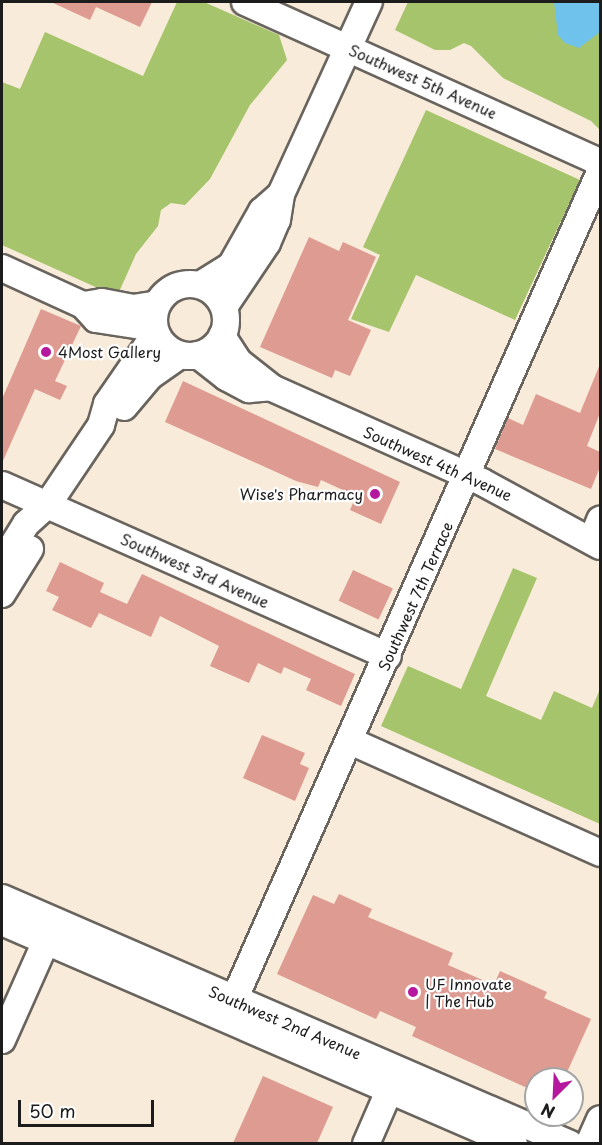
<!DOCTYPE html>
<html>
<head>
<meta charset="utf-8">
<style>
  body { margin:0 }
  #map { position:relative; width:602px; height:1145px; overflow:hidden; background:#f8ebd9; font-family:"Playpen Sans",sans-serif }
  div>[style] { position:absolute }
  .green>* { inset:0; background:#a6c46b }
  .water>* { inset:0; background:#6fc2eb }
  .building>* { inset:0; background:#de9b91; transform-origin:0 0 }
  .roads { filter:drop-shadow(2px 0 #69645e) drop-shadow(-2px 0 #69645e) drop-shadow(0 2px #69645e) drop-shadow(0 -2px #69645e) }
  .minor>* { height:26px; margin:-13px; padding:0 13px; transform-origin:13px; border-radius:13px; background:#fff }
  .minor>.ring { margin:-13px; padding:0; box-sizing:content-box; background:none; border:26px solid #fff; border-radius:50% }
  .dots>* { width:16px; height:16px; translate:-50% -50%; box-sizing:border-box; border:3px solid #fff; border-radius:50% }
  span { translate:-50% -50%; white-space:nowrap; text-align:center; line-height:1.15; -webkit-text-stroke:4.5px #fff; paint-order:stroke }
  .street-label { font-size:15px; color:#1c1c1c }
  .poi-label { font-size:15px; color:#1c1c1c }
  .left { translate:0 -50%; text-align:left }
  .right { translate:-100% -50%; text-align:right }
  .frame { position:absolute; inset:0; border:3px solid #1c1c1c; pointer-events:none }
  .north { position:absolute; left:524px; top:1067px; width:60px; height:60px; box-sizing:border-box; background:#fff; border:2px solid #a4a4a4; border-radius:50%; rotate:204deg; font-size:16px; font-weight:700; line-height:24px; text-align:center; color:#1c1c1c }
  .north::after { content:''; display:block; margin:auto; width:21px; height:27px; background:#b5179e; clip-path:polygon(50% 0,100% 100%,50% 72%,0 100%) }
  .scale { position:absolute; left:18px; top:1100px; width:136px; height:27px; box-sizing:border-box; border:3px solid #1c1c1c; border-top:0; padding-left:8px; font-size:18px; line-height:21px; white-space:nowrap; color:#1c1c1c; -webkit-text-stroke:4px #fff; paint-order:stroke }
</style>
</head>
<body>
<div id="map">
  <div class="green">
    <i style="clip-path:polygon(177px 2px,204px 2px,279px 35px,287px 60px,250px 105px,210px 179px,185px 205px,171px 203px,161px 210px,158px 226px,136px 254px,119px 292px,100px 289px,2px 245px,2px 82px,20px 89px,45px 32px,143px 76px)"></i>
    <i style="clip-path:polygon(408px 2px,600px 2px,600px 130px,591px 121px,503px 78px,471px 46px,464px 43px,450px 50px,435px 50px,395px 30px)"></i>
    <i style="clip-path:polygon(426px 110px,580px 180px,515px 320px,416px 275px,389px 332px,351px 319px,380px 255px,363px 247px)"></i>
    <i style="clip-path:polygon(513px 568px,537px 578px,486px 696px,541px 720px,554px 691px,592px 708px,600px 689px,600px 824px,381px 726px,408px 666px,461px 689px)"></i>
  </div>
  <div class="water">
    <i style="clip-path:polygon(554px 2px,600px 2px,600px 32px,579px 48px,565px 43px,558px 35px)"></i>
  </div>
  <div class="building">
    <i style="clip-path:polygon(51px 2px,152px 2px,140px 27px,96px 7px,90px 20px)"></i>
    <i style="clip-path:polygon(309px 237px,339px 251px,343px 242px,376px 257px,348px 320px,371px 330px,350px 376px,335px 370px,332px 378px,260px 347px)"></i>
    <i style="clip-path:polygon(41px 309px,81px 326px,55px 381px,67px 386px,60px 400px,35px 389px,2px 463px,2px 399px)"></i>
    <i style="clip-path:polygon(600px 364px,600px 413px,587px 446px,600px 452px,600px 467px,591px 489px,495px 449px,508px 418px,523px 425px,536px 394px,580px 413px)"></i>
    <i style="clip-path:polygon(183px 381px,400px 482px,381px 524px,350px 510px,356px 496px,321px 480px,318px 487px,296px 481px,165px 422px)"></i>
    <i style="clip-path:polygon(60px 562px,104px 583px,100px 592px,127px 604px,142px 574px,355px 674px,341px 706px,306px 690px,311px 679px,284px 667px,281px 674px,258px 663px,249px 683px,210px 666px,219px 646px,160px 616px,151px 637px,99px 613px,91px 628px,52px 610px,59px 597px,46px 591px)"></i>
    <i style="left:353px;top:570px;width:44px;height:34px;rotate:25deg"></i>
    <i style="clip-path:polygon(262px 735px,305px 753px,300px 764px,309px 768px,295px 801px,243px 778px)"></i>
    <i style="clip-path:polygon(339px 894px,372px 909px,368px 917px,453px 953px,448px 965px,494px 985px,500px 971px,547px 992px,544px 998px,591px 1019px,564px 1079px,536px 1079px,536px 1092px,412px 1036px,416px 1027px,380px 1011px,376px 1019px,277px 974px,313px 895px,334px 904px)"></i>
    <i style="clip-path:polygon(263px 1076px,333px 1107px,317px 1143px,233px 1143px)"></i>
  </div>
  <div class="roads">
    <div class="minor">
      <i style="left:245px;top:2px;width:389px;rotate:24.3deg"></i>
      <i style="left:2px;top:268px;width:89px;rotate:24.6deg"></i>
      <i style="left:83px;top:305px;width:19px;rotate:47deg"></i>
      <i style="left:96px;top:319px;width:59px;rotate:8.8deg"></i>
      <i class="ring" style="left:154px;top:284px;width:46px;height:46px"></i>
      <i style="left:200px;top:285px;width:36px;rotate:-32deg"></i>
      <i style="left:231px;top:266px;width:63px;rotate:-60.6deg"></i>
      <i style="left:262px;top:211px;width:23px;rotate:-41deg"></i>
      <i style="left:84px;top:305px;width:18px;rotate:-9deg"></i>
      <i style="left:102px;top:302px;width:32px;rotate:11deg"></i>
      <i style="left:133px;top:308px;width:24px;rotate:-9deg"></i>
      <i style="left:224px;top:307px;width:77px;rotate:-56.1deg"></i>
      <i style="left:267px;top:243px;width:25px;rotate:-67deg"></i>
      <i style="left:277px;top:220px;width:26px;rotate:-81deg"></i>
      <i style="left:281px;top:194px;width:211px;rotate:-65.4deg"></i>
      <i style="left:222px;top:336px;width:31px;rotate:57deg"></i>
      <i style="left:239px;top:362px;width:42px;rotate:38.2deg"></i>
      <i style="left:272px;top:388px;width:230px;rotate:24.1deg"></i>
      <i style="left:482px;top:482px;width:134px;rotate:28.5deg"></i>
      <i style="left:198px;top:355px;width:36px;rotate:38deg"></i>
      <i style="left:226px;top:377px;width:26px;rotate:28deg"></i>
      <i style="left:249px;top:389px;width:16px;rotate:-4deg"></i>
      <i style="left:124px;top:407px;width:40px;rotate:-50deg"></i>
      <i style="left:150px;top:376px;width:37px;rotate:-35deg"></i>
      <i style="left:2px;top:485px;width:422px;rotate:23.9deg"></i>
      <i style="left:592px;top:540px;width:22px;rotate:-68deg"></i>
      <i style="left:2px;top:563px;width:46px;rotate:-58.4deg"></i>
      <i style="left:26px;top:524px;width:30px;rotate:-42deg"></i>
      <i style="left:48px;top:504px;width:95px;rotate:-56.1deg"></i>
      <i style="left:101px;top:425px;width:22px;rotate:-74deg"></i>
      <i style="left:107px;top:404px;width:86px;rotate:-55.4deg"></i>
      <i style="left:2px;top:594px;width:53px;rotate:-58.1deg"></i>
      <i style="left:350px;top:741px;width:274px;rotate:24.1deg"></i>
      <i style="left:2px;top:898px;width:619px;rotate:23.42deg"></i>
      <i style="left:2px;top:922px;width:558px;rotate:23.44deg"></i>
      <i style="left:226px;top:1018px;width:925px;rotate:-66.15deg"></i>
      <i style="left:2px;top:1040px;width:128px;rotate:-66deg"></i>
      <i style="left:366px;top:1144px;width:75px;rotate:-66.5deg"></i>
      <i style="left:589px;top:1144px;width:27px;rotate:-66deg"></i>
    </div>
  </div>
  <div class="dots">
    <i style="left:46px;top:352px;background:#b5179e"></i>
    <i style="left:375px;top:494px;background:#b5179e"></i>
    <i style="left:413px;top:992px;background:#b5179e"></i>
  </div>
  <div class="street-label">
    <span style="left:423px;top:81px;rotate:24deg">Southwest 5th Avenue</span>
    <span style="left:438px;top:463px;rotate:24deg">Southwest 4th Avenue</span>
    <span style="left:195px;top:570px;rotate:24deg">Southwest 3rd Avenue</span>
    <span style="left:415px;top:596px;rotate:-66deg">Southwest 7th Terrace</span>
    <span style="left:285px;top:1022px;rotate:23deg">Southwest 2nd Avenue</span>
  </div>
  <div class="poi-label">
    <span class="left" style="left:58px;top:352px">4Most Gallery</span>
    <span class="right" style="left:363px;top:494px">Wise's Pharmacy</span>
    <span class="left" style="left:425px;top:992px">UF Innovate<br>| The Hub</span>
  </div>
  <div class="frame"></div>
  <div class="north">N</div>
  <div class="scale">50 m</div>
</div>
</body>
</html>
